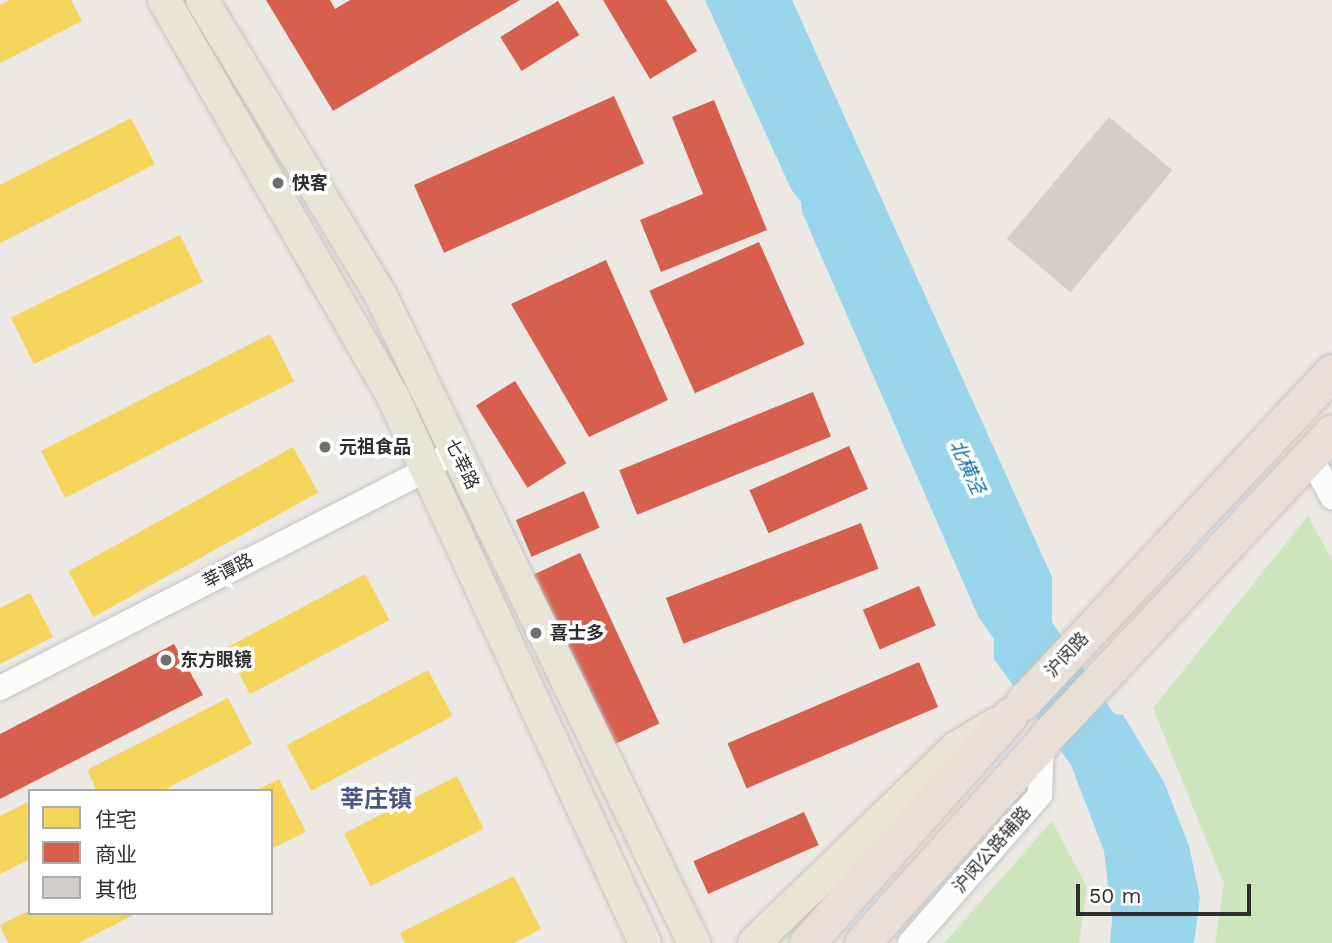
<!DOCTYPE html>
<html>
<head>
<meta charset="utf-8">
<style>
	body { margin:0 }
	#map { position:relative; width:1332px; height:943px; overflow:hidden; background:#ece8e4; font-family:"Work Sans","Noto Sans SC",sans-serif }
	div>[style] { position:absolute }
	.green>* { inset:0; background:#cee6be }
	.water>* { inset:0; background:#99d6ec }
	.homes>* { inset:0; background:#f6d55c; transform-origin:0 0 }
	.shops>* { inset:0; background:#d6604d; transform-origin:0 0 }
	.building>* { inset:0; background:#d1cecb; transform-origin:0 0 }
	.roads { filter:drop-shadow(0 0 2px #c5c4c5) drop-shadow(0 0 2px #c5c4c5) }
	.minor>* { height:24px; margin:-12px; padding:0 12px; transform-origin:12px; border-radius:12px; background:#fcfcfb }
	.major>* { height:32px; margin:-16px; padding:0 16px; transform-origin:16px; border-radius:16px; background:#e8e4d6 }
	.highway>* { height:35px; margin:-17.5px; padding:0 17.5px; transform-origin:17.5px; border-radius:17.5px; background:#eadfd6 }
	.dots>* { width:19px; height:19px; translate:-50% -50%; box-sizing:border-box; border:4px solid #fff; border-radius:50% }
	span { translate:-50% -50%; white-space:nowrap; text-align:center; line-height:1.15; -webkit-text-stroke:7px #fff; paint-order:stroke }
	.poi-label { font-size:18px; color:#2e2e2e; font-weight:700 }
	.left { translate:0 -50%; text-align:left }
	.street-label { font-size:18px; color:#2e2e2e }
	.water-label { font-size:19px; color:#0d6fa3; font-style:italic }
	.district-label { font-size:24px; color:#4d5680; font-weight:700 }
	.legend { position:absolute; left:28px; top:789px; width:245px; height:126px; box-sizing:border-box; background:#fff; border:2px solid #ababab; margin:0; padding:9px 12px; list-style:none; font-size:21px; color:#2e2e2e }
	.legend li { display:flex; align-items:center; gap:14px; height:35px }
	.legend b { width:35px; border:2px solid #ababab }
	.scale { position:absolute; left:1076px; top:884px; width:175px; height:32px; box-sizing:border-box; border:4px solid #2e2e2e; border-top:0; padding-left:9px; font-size:21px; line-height:24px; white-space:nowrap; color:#2e2e2e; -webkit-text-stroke:5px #fff; paint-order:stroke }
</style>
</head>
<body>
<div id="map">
	<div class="green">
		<i style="clip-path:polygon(1308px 516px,1332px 560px,1332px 943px,1215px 943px,1224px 884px,1153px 708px)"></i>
		<i style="clip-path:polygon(1052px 821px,1087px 887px,1079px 943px,944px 943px)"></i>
	</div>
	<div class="water">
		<i style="clip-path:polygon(705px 0,792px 0,1052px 577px,1052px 622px,1114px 714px,1123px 715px,1164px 782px,1189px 846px,1200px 897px,1194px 943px,1110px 943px,1112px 920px,1104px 851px,1071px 765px,994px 659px,994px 639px,978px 616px,802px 212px,801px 202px,791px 189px)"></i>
	</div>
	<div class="homes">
		<i style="clip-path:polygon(10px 0,71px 0,82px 21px,0 63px,0 5px)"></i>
		<i style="clip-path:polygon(131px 118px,155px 164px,0 243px,0 185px)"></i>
		<i style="left:180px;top:235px;width:52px;height:188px;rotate:64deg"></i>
		<i style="left:270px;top:334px;width:53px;height:257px;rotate:63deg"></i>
		<i style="left:293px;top:447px;width:52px;height:257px;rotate:61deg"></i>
		<i style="left:365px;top:574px;width:52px;height:158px;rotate:62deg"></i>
		<i style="clip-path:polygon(30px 593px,53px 637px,0 664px,0 608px)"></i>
		<i style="left:428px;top:670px;width:52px;height:160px;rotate:62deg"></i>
		<i style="clip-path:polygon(228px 698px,252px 744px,162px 791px,97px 791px,87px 770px)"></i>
		<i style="left:457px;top:776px;width:59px;height:127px;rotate:63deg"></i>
		<i style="clip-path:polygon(279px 779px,306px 832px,271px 849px,271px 791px,255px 791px)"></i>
		<i style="clip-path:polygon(30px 801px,30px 859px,0 874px,0 816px)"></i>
		<i style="clip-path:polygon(514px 876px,541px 929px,514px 943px,405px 943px,400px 933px)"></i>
		<i style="clip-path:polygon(30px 910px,30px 913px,137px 913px,79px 943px,8px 943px,0 925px)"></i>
	</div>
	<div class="shops">
		<i style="clip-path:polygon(266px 0,330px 0,335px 9px,350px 0,520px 0,333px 111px)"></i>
		<i style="clip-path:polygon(603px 0,666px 0,697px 51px,650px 79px)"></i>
		<i style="left:558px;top:1px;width:40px;height:68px;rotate:58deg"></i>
		<i style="left:614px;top:96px;width:74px;height:219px;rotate:66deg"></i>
		<i style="clip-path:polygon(714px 100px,767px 230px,661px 272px,640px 220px,703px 194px,672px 117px)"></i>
		<i style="left:759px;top:242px;width:112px;height:120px;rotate:66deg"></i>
		<i style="clip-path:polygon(606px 260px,668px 400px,589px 437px,511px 304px)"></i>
		<i style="left:515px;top:381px;width:97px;height:46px;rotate:58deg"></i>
		<i style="left:813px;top:392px;width:48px;height:209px;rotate:68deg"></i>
		<i style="left:849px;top:446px;width:47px;height:109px;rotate:66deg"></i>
		<i style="left:584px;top:491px;width:40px;height:74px;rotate:67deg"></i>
		<i style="left:861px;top:523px;width:49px;height:209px;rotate:69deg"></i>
		<i style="left:580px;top:553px;width:188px;height:54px;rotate:65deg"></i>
		<i style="left:919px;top:586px;width:43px;height:61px;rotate:67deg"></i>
		<i style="clip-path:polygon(174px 644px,203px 695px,0 799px,0 734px)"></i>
		<i style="left:919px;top:662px;width:49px;height:208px;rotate:67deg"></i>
		<i style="left:804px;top:812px;width:36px;height:121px;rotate:66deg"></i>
	</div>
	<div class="building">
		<i style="left:1109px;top:117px;width:83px;height:159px;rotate:40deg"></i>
	</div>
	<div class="roads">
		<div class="minor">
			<i style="left:1310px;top:456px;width:47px;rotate:61.8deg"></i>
			<i style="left:0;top:688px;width:481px;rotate:-27.1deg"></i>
			<i style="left:428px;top:469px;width:32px;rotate:-36deg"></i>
			<i style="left:910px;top:943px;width:197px;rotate:-48.7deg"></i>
			<i style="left:1040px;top:795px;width:52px;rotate:-87.8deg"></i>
		</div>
		<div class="major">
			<i style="left:164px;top:0;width:461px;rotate:60deg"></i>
			<i style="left:394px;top:399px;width:599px;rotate:65.23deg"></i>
			<i style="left:202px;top:0;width:346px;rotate:58.8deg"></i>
			<i style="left:381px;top:296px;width:719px;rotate:64.18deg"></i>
			<i style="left:754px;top:943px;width:281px;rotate:-44deg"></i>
			<i style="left:956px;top:748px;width:47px;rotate:-31deg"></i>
		</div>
		<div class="highway">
			<i style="left:1023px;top:702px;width:452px;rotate:-46.9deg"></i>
			<i style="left:1046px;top:737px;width:418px;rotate:-46.8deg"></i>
			<i style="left:807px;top:943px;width:305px;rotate:-48.3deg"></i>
			<i style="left:862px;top:943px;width:269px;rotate:-48deg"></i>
		</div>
	</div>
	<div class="dots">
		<i style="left:278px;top:183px;background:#706f6e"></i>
		<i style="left:325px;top:447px;background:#706f6e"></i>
		<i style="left:536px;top:633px;background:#706f6e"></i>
		<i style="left:166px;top:660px;background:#706f6e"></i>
	</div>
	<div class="poi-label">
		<span class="left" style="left:292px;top:183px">快客</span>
		<span class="left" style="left:339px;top:447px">元祖食品</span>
		<span class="left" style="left:550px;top:633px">喜士多</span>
		<span class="left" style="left:180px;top:660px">东方眼镜</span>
	</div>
	<div class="street-label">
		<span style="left:462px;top:464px;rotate:64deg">七莘路</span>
		<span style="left:228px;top:571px;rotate:-27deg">莘谭路</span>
		<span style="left:1067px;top:655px;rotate:-47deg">沪闵路</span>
		<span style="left:992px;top:850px;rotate:-49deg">沪闵公路辅路</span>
	</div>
	<div class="water-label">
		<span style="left:967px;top:467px;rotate:65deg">北横泾</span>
	</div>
	<div class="district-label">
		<span style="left:376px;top:800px">莘庄镇</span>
	</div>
	<ul class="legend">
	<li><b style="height:19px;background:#f6d55c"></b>住宅</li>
	<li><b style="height:19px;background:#d6604d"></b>商业</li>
	<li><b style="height:19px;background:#d1cecb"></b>其他</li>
	</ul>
	<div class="scale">50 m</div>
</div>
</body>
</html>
